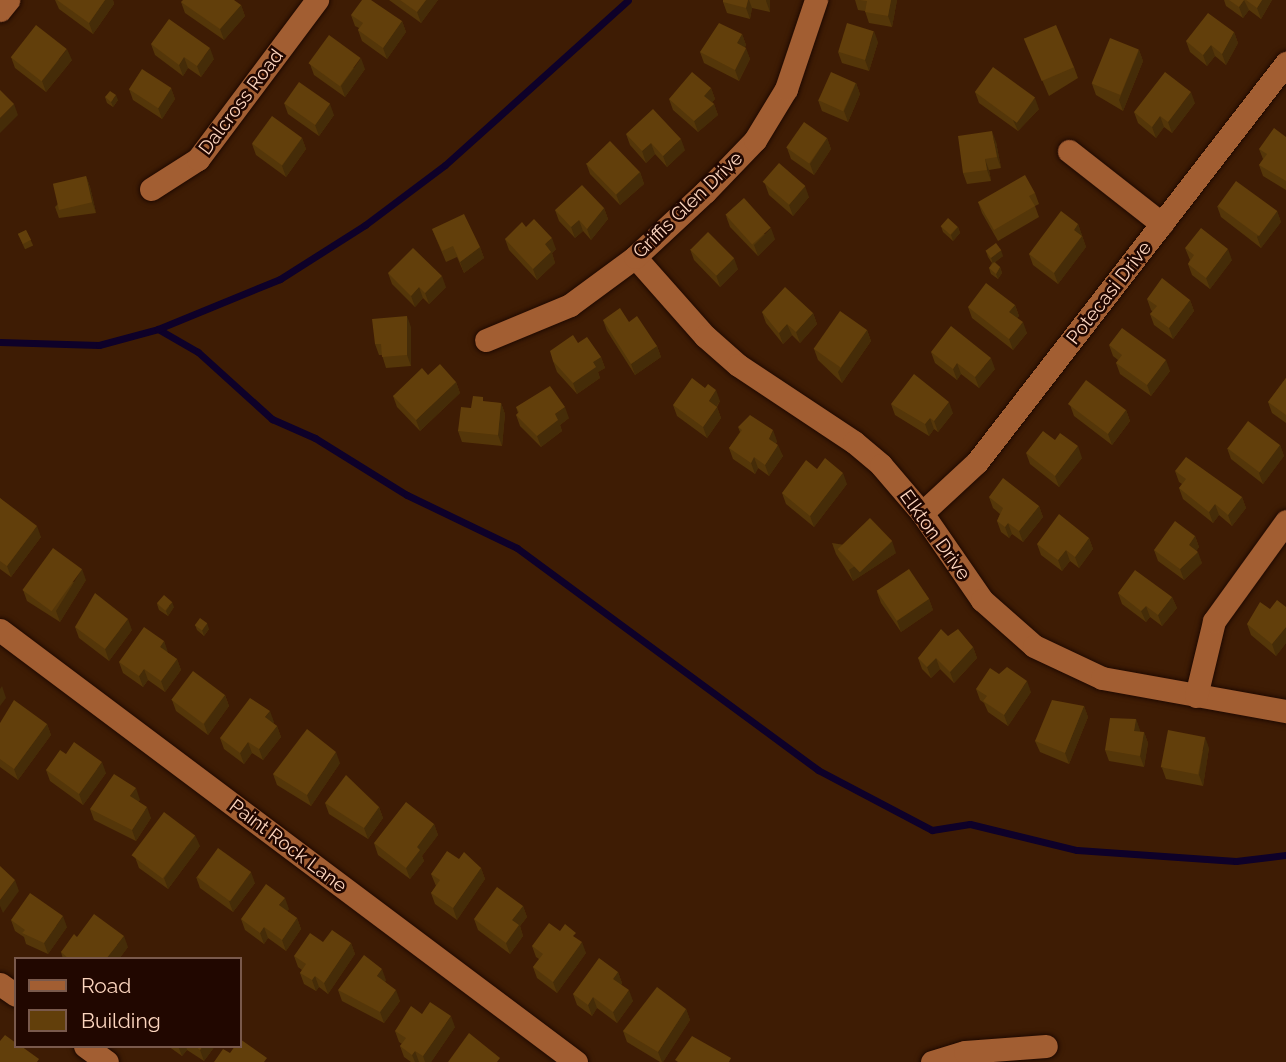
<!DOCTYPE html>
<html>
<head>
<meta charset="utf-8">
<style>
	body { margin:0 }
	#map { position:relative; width:1286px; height:1062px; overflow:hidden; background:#3e1c04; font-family:Raleway,sans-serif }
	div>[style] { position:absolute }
	.stream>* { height:7px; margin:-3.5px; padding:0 3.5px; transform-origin:3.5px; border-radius:3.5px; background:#0e0129 }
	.roads { filter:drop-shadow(0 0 2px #1e0900) drop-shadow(0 0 2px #1e0900) }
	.minor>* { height:23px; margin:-11.5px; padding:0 11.5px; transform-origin:11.5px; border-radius:11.5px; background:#a25e32 }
	.wall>* { inset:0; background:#543609; transform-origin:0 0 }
	.shaded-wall>* { inset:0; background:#452c08 }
	.building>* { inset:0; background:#623f0b; transform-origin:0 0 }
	span { translate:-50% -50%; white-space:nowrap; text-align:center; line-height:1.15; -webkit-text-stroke:5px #210700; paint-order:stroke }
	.street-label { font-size:19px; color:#fcd5be }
	.legend { position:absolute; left:14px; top:957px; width:228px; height:91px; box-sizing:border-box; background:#210700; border:2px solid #79594c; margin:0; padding:9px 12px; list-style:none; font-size:21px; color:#fcd5be }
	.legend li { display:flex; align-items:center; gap:14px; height:35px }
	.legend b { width:35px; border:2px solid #79594c }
</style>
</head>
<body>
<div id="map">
	<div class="stream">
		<i style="left:158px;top:329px;width:46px;rotate:29.9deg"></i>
		<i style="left:198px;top:352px;width:100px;rotate:42.2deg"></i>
		<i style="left:272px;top:419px;width:47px;rotate:23.8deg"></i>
		<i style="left:315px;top:438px;width:108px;rotate:31.8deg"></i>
		<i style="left:407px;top:495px;width:122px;rotate:25.7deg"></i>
		<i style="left:517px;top:548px;width:374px;rotate:36.4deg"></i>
		<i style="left:818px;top:770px;width:129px;rotate:27.8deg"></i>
		<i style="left:932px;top:830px;width:38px;rotate:-9deg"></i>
		<i style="left:970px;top:824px;width:110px;rotate:13.7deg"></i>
		<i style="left:1077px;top:850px;width:159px;rotate:4deg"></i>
		<i style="left:1236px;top:861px;width:50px;rotate:-6.8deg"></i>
		<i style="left:0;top:342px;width:99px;rotate:1.7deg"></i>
		<i style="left:99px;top:345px;width:61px;rotate:-15.2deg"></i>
		<i style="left:158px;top:329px;width:132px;rotate:-22.3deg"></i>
		<i style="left:280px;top:279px;width:101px;rotate:-32.4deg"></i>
		<i style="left:365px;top:225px;width:100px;rotate:-36.9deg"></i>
		<i style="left:445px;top:165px;width:246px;rotate:-42deg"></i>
	</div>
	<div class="roads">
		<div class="minor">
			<i style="left:0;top:10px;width:13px;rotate:-51deg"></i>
			<i style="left:1069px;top:151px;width:118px;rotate:38.1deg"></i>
			<i style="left:151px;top:189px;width:56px;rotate:-32.6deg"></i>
			<i style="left:198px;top:159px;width:199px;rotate:-53.2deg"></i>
			<i style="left:635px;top:257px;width:106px;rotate:48.5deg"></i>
			<i style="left:705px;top:336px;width:44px;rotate:41.3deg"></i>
			<i style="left:738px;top:365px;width:139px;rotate:33.6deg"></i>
			<i style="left:854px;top:442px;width:35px;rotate:40deg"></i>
			<i style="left:881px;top:465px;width:63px;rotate:49.5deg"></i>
			<i style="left:922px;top:513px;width:106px;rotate:55.4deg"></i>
			<i style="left:982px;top:600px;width:69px;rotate:41.5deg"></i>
			<i style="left:1034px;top:646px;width:75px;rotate:25.2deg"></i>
			<i style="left:1102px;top:678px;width:187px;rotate:10.2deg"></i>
			<i style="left:486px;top:340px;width:91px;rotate:-22.6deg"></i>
			<i style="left:570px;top:305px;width:81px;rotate:-36.4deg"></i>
			<i style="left:635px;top:257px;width:96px;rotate:-42.9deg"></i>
			<i style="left:705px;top:192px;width:72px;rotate:-46.1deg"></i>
			<i style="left:755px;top:140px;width:60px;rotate:-58.7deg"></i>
			<i style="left:786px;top:89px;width:94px;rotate:-71.4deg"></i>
			<i style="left:922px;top:513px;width:75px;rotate:-42.8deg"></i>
			<i style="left:977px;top:462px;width:505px;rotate:-52.24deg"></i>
			<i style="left:0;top:630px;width:720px;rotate:36.87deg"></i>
			<i style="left:1196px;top:696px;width:77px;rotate:-76.5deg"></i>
			<i style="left:1214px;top:621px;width:123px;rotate:-54.2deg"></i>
			<i style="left:0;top:984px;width:19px;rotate:35deg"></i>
			<i style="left:85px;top:1046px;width:27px;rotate:36deg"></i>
			<i style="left:932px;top:1062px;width:34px;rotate:-17deg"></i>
			<i style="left:965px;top:1052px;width:81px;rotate:-4.2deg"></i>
		</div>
	</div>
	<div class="wall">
		<i style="clip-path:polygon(55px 0,113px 0,114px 4px,93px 34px,59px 9px)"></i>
		<i style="clip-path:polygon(389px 0,438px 0,421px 23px)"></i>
		<i style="clip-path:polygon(723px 0,770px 0,770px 12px,752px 8px,750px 19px,727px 13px,723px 2px)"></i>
		<i style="clip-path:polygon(855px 0,897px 0,892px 27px,869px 23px,865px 11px,858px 10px)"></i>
		<i style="clip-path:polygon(1224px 0,1272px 0,1261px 19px,1249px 10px,1243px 18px,1226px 6px)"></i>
		<i style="clip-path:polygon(181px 2px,241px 5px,245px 16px,224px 40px,185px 13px)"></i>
		<i style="clip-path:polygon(351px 15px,402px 21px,406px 32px,387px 59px,362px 41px,358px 30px,359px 28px,355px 26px)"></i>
		<i style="clip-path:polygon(1234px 32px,1238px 43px,1226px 65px,1215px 56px,1207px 66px,1190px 52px,1186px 41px)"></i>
		<i style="clip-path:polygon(742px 34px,746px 45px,745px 47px,750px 59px,739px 81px,704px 63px,700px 52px)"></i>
		<i style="clip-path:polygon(1024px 38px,1074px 67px,1078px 78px,1049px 96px)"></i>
		<i style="clip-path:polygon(878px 42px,869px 71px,842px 63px,838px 52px)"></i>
		<i style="clip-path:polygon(151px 44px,214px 59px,201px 77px,188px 68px,183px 76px,155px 55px)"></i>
		<i style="clip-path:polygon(1139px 50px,1143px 61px,1123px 111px,1096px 95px,1092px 84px)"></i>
		<i style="clip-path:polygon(11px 57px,72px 60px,46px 92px,15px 68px)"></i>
		<i style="clip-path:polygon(310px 64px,365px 69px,345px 97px,314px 75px)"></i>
		<i style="clip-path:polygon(856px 83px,860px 94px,848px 122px,822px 111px,818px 100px)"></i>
		<i style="clip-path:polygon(171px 88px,175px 99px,162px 119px,133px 100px,129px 89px)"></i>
		<i style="clip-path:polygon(711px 88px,715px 99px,712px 102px,714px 104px,718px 115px,698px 132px,673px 110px,669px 99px)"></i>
		<i style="clip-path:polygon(975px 92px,1039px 109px,1018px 131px,979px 103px)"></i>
		<i style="clip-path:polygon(105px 97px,118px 100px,113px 107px,107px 103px)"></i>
		<i style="clip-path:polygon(284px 103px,334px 115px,319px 136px,288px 114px)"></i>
		<i style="clip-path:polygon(1195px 103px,1172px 133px,1164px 127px,1156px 138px,1138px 123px,1134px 112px)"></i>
		<i style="clip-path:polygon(626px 134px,685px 150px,667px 167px,655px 154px,646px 163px,630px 145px)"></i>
		<i style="clip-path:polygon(1286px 137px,1286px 190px,1263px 176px,1259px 165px,1263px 159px,1259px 149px)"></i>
		<i style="clip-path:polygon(302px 138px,306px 149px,286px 177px,256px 155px,252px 144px)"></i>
		<i style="clip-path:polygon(827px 138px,831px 149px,814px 175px,791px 159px,787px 148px)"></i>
		<i style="clip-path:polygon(996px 142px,1001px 168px,989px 170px,991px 181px,967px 184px,963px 173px)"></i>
		<i style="clip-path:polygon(586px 163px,640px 172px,644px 184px,620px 205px,590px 174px)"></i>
		<i style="clip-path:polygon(86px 176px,90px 187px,96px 213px,59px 218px,55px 207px)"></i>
		<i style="clip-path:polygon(765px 184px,809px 197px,793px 216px,769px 195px)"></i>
		<i style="clip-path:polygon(1035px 193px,1039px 204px,1035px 206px,1039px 217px,998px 241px,982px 213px,978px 202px)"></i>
		<i style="clip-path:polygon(1217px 206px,1277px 211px,1281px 222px,1261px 248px,1221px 217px)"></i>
		<i style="clip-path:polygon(604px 208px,608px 219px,591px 240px,583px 231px,575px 238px,559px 221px,555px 210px)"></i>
		<i style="clip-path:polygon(726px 216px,775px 239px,758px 256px,730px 227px)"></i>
		<i style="clip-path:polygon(1078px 224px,1086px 247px,1058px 284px,1033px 265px,1029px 254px)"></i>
		<i style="clip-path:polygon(941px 226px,958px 227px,960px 233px,953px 241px,943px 232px)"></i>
		<i style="clip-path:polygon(526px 227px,556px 249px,552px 253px,555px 263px,537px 280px,509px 250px,505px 239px)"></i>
		<i style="clip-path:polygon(432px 229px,480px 247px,484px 258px,464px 273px,457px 257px,446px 262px)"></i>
		<i style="left:26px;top:230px;width:17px;height:9px;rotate:65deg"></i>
		<i style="clip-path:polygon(1185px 248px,1232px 260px,1210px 289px,1192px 275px,1188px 264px,1190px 260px)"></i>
		<i style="clip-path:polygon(690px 249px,738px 269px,720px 287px,694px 260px)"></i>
		<i style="clip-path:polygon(986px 251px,1003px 256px,995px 262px,1000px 267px,1002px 273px,998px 279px,991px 274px,989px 268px,992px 263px,988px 257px)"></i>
		<i style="clip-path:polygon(388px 273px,446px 287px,429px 304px,423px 298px,415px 307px,392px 284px)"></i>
		<i style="clip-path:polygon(1147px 299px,1190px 300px,1194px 311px,1173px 339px,1154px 325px,1150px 314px,1153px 312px,1151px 310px)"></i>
		<i style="clip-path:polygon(1015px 305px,1019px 316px,1017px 318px,1027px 333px,1013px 350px,972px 318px,968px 307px)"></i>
		<i style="clip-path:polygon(762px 312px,813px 313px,817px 324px,800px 343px,792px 335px,783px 344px,766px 323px)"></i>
		<i style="clip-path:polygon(603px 320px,629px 322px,657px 346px,661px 357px,635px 375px,607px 331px)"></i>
		<i style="clip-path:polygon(411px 327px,411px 366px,386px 368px,382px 355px,379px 355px,375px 344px)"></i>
		<i style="clip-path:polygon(867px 330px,871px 341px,842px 383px,818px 360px,814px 349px)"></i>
		<i style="clip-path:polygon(578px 343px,601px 357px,605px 368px,598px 372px,600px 378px,577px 394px,557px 372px,553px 361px)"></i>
		<i style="clip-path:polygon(1109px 345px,1170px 371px,1151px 396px,1120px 374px,1116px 363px,1118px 360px,1113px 356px)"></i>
		<i style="clip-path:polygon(931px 352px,995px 369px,979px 388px,961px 374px,957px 380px,935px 363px)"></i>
		<i style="clip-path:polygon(428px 375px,456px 382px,460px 393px,420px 431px,397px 407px,393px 396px)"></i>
		<i style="clip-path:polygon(1286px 378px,1286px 423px,1272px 413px,1268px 402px)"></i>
		<i style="clip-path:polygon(720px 401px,717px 407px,721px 418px,707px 438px,677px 416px,673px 405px)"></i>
		<i style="clip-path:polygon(485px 402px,501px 403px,505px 414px,502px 446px,462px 442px,458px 431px,471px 408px)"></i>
		<i style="clip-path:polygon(891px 404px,953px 413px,938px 432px,934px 429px,929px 436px,895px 415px)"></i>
		<i style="clip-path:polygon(1070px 405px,1126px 410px,1130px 421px,1112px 445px,1074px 416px)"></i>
		<i style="clip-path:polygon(516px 407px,569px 418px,560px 425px,562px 431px,541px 447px,520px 426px,516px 415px,518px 413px)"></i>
		<i style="clip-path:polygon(738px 427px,777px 441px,776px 444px,783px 456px,769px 476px,758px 468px,755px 474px,733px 459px,729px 448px,740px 432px)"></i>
		<i style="clip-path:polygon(1280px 445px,1284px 456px,1263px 484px,1231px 459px,1227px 448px)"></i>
		<i style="clip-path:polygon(1026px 453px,1082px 458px,1059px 487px,1030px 464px)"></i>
		<i style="clip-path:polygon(817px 469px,847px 484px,814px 527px,786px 504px,782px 493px)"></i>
		<i style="clip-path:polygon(1175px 471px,1242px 497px,1246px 508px,1232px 526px,1219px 515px,1213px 523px,1183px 499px,1179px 488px,1182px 484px,1179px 482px)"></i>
		<i style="clip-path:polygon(989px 497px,1039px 506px,1043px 517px,1023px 542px,1012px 534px,1009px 538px,1001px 532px,997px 521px,1000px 514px,993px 508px)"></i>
		<i style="clip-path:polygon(0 498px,41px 537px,11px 577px,0 569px)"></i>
		<i style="clip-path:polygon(1195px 536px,1199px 547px,1196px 551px,1202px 563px,1184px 580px,1158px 561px,1154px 550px)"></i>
		<i style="clip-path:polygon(1089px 538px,1093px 549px,1079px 568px,1070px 561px,1062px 571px,1041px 555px,1037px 544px)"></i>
		<i style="clip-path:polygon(832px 543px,896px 553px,853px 581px,836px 554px)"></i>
		<i style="clip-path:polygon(86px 580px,60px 622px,27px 601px,23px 590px)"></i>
		<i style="clip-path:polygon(877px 592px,929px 599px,933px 610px,901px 632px,881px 603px)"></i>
		<i style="clip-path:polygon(1118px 593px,1172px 597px,1177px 608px,1162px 626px,1150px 617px,1146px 622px,1122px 604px)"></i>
		<i style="clip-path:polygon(157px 604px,174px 607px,168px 616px,159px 610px)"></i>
		<i style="clip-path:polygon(1286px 607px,1286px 643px,1276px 656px,1251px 635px,1247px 624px,1270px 609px)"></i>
		<i style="clip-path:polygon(195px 625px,209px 629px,204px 636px,197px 630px)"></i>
		<i style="clip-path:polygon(75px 627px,132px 630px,109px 661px,79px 638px)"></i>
		<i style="clip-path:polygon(948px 636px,973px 647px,977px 658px,954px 683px,940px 669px,931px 678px,922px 669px,918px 658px)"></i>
		<i style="clip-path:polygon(164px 641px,167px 652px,177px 659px,181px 670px,165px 692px,148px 680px,143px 687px,123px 673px,119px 662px)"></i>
		<i style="clip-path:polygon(999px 674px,1031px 692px,1008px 726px,988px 712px,984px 703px,980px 700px,976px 689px)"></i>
		<i style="clip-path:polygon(225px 695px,229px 706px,208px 735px,176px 711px,172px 700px)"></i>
		<i style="clip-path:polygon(1084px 706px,1088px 717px,1069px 764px,1040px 752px,1035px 741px)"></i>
		<i style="clip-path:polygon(1136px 719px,1140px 732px,1144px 732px,1148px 743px,1144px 767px,1109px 761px,1105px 750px)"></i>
		<i style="clip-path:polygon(274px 722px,273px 723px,277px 726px,281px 737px,263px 760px,252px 753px,244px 764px,224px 749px,220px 738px)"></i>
		<i style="clip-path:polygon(0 723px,47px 724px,51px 735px,18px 780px,0 767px)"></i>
		<i style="clip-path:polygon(1209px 748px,1203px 786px,1166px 779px,1162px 768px)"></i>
		<i style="clip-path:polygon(66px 754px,106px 773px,83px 805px,50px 781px,46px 770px)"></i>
		<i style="clip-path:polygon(340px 763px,311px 806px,277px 785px,273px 774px)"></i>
		<i style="clip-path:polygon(140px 800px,138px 801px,151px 818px,136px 841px,94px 820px,90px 809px)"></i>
		<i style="clip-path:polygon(325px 803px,379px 807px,383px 818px,368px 839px,329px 814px)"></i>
		<i style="clip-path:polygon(434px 824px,438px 835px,422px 856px,424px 861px,410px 879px,378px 855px,374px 843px)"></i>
		<i style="clip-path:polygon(200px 846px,168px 889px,139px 868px,135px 857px)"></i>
		<i style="clip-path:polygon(459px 859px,481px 868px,485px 879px,457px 920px,435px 904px,431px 893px,436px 886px,431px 874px)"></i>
		<i style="clip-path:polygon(196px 877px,255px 883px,233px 912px,200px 888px)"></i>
		<i style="clip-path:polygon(523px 906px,527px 917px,520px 926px,523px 936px,510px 954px,478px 930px,474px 919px)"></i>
		<i style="clip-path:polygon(289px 909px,287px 911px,297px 918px,301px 929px,286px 951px,268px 938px,264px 944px,245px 930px,241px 919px)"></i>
		<i style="clip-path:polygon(11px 920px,67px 927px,48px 954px,26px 944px,24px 937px,15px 931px)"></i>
		<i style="clip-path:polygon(560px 931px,578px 940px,586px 953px,557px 993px,537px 978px,533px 967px,539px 959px,536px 957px,532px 946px)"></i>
		<i style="clip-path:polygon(77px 937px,128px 947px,119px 959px,63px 959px,61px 952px)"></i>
		<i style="clip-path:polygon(323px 942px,351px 943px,355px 954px,328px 994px,319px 987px,316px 991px,304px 984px,300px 973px,302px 970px,298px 967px,294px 956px)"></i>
		<i style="clip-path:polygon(618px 972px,622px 983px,621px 985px,633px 1001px,617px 1023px,597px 1008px,592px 1016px,577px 1005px,573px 994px)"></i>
		<i style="clip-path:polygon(386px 980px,385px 982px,400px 1001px,384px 1023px,342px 1001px,338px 990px)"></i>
		<i style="clip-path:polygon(686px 1009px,690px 1020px,663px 1062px,660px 1062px,627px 1042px,623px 1031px)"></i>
		<i style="clip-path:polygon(422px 1014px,455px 1027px,431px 1062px,411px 1062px,404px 1057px,400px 1046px,402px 1044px,399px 1042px,395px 1031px)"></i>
		<i style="clip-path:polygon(168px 1046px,215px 1046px,204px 1061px,187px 1050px,182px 1056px)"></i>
	</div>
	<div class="shaded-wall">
		<i style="clip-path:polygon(105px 0,113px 0,114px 4px,93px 34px,89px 23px)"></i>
		<i style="clip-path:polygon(426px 0,438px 0,421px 23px,417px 12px)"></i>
		<i style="clip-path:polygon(748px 0,749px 0,752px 8px,750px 19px,746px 8px)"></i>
		<i style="clip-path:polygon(766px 0,770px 0,770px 12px,766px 1px)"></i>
		<i style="clip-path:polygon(891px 0,897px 0,892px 27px,888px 16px)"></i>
		<i style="clip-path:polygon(1244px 0,1249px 10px,1243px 18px,1239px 7px)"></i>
		<i style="clip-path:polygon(1262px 0,1272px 0,1261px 19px,1257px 8px)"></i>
		<i style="clip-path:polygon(241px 5px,245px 16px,224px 40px,220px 29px)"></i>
		<i style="clip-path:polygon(402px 21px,406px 32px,387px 59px,383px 48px)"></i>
		<i style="clip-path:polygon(874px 31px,878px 42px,869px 71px,865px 60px)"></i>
		<i style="clip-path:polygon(1234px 32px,1238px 43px,1226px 65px,1222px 54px)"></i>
		<i style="clip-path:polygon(742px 34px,746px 45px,741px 54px,737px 43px)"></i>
		<i style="clip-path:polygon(1211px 45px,1215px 56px,1207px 66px,1203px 55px)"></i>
		<i style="clip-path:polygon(210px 48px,214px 59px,201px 77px,197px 66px)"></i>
		<i style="clip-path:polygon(746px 48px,750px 59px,739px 81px,735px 70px)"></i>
		<i style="clip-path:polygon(67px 49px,72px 60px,46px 92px,42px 81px)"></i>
		<i style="clip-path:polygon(1139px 50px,1143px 61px,1123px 111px,1119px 100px)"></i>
		<i style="clip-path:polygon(184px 57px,188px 68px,183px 76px,179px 65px)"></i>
		<i style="clip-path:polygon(361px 58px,365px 69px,345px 97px,341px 86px)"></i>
		<i style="clip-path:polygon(856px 83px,860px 94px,848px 122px,844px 111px)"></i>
		<i style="clip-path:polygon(171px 88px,175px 99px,162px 119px,158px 108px)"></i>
		<i style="clip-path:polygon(711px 88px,715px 99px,708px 107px,704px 96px)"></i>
		<i style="clip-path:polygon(1191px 92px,1195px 103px,1172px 133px,1168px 122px)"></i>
		<i style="clip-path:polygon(116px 95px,118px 100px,113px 107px,111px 102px)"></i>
		<i style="clip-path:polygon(1035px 98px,1039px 109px,1018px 131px,1013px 120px)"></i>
		<i style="clip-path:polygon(14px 104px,18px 115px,0 133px,0 118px)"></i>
		<i style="clip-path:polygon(330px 104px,334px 115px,319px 136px,315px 125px)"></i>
		<i style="clip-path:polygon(714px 104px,718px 115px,698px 132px,694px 121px)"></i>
		<i style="clip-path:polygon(1160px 116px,1164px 127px,1156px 138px,1152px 127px)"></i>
		<i style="clip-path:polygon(992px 131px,996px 142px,1001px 168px,997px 157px)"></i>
		<i style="clip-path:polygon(302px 138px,306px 149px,286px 177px,282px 166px)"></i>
		<i style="clip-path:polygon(827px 138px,831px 149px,814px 175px,810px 164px)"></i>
		<i style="clip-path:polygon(681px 139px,685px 150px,667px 167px,663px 156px)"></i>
		<i style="clip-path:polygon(651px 143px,655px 154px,646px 163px,642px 151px)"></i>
		<i style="clip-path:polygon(985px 159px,989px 170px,991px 181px,987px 170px)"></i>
		<i style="clip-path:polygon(640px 172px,644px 184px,620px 205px,616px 194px)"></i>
		<i style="clip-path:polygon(86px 176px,90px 187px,96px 213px,92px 202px)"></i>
		<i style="clip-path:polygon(805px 186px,809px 197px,793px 216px,789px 205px)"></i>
		<i style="clip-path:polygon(604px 208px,608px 219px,591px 240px,587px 229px)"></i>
		<i style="clip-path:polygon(1277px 211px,1281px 222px,1261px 248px,1257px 237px)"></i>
		<i style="clip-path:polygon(579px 220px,583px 231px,575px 238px,571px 227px)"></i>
		<i style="clip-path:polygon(1078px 224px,1086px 247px,1058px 284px,1054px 273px,1074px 230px)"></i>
		<i style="clip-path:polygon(958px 227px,960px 233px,953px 241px,951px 235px)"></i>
		<i style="clip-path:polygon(771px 228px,775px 239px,758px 256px,754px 245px)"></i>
		<i style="clip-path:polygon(552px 238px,556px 249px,552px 253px,555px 263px,537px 280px,533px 269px,545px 244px)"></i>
		<i style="clip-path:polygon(480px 247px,484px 258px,464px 273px,460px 262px)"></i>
		<i style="clip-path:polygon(1228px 249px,1232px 260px,1210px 289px,1206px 278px)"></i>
		<i style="clip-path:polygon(1001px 250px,1003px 256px,993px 264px,991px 258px)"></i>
		<i style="clip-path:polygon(734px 258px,738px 269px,720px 287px,716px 275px)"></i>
		<i style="clip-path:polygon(1000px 267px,1002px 273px,998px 279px,996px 274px)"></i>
		<i style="clip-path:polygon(442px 276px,446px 287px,429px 304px,425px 293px)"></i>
		<i style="clip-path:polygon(419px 287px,423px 298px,415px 307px,411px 296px)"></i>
		<i style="clip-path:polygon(1190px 300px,1194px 311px,1173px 339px,1169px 328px)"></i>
		<i style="clip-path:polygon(1015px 305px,1019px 316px,1013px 323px,1009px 312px)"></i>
		<i style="clip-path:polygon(813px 313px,817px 324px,800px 343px,796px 332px)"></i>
		<i style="clip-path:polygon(407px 316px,411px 327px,411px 366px,407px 355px)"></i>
		<i style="clip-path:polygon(1023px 322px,1027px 333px,1013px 350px,1009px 339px)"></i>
		<i style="clip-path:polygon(787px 324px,792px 335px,783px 344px,779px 333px)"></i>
		<i style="clip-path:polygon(867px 330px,871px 341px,842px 383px,838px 372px)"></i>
		<i style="clip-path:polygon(657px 346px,661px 357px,635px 375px,631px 364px)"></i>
		<i style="clip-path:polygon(601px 357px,605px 368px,598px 372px,600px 378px,577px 394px,573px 383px,593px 362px)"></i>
		<i style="clip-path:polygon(991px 358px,995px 369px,979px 388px,975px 377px)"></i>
		<i style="clip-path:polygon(1166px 360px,1170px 371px,1151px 396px,1147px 385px)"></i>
		<i style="clip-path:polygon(957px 363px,961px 374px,957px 380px,953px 369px)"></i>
		<i style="clip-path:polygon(456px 382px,460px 393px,420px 431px,416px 420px)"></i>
		<i style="clip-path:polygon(716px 390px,720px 401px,713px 412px,709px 401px)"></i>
		<i style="clip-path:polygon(949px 402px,953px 413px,938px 432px,934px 421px)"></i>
		<i style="clip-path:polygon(501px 403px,505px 414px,502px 446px,498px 435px)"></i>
		<i style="clip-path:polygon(565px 407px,569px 418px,560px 425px,562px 431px,541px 447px,537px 436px,555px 414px)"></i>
		<i style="clip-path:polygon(717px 407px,721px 418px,707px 438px,703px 427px)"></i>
		<i style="clip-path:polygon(1126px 410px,1130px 421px,1112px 445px,1108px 434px)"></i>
		<i style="clip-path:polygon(930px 418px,934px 429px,929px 436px,925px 424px)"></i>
		<i style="clip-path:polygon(773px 430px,777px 441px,773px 450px,769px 439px)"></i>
		<i style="clip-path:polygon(778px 445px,783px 456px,769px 476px,765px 465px)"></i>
		<i style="clip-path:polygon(1280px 445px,1284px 456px,1263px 484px,1259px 473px)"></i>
		<i style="clip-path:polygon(1078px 446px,1082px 458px,1059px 487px,1055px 476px)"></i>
		<i style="clip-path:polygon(754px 457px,758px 468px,755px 474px,751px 463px)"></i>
		<i style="clip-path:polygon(843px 473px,847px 484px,814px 527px,810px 516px)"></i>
		<i style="clip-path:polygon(1242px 497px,1246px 508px,1232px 526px,1228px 515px)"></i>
		<i style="clip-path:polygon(1215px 504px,1219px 515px,1213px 523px,1209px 512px)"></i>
		<i style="clip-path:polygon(1039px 506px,1043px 517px,1023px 542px,1019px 531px)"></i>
		<i style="clip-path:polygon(1008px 523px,1012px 534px,1009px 538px,1005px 527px)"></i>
		<i style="clip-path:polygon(37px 526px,41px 537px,11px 577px,7px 566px)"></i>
		<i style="clip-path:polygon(1195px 536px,1199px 547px,1193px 556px,1189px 545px)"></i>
		<i style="clip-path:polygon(1089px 538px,1093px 549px,1079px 568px,1075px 557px)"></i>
		<i style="clip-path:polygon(892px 541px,896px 553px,853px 581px,849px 570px)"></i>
		<i style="clip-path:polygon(1066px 550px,1070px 561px,1062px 571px,1058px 560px)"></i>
		<i style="clip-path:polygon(1198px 552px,1202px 563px,1184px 580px,1180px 569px)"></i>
		<i style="clip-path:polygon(82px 569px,86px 580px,60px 622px,56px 611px)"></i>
		<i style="clip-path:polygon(1172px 597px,1177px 608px,1162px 626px,1158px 615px)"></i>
		<i style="clip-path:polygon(929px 599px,933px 610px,901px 632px,897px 621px)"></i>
		<i style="clip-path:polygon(172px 602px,174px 607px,168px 616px,166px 611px)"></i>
		<i style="clip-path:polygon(1146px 606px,1150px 617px,1146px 622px,1141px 611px)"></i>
		<i style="clip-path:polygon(128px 619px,132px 630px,109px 661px,105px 649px)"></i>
		<i style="clip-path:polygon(207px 623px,209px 629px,204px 636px,202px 630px)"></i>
		<i style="clip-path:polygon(1286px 627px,1286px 643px,1276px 656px,1272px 644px)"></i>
		<i style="clip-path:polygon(164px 641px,168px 652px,160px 647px)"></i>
		<i style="clip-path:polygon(973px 647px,977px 658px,954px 683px,950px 672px)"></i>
		<i style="clip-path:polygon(936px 658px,940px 669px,931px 678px,927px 667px)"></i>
		<i style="clip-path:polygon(177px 659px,181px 670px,165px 692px,161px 681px)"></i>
		<i style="clip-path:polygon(144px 669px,148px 680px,143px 687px,139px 676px)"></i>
		<i style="clip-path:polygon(1027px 681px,1031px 692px,1008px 726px,1004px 715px)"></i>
		<i style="clip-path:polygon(2px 686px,6px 698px,0 706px,0 689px)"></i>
		<i style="clip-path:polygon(225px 695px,229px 706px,208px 735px,204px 724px)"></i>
		<i style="clip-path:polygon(1084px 706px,1088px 717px,1069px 764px,1065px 753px)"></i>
		<i style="clip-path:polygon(270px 711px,274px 722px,269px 728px,265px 717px)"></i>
		<i style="clip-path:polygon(1136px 719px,1140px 730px,1138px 742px,1134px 731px)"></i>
		<i style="clip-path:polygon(47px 724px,51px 735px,18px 780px,14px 769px)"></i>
		<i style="clip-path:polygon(277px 726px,281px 737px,263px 760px,259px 749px)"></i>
		<i style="clip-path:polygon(1144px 732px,1148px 743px,1144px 767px,1140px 756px)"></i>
		<i style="clip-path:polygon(1205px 737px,1209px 748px,1203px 786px,1199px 775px)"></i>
		<i style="clip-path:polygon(248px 742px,252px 753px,244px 764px,240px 753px)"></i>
		<i style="clip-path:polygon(336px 752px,340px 763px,311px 806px,307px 795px)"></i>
		<i style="clip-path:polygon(102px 762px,106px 773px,83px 805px,79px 794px)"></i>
		<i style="clip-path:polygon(136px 788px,140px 800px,134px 807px,130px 796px)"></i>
		<i style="clip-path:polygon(147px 807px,151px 818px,136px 841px,132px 830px)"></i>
		<i style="clip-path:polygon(379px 807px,383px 818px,368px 839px,364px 828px)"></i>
		<i style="clip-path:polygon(434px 824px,438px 835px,422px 856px,424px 861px,410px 879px,406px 868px,417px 847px)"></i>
		<i style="clip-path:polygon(195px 835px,200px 846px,168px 889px,164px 878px)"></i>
		<i style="clip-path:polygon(481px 868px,485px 879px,457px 920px,453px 908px)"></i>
		<i style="clip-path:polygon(251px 872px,255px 883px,233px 912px,229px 901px)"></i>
		<i style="clip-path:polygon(15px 880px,19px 891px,3px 913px,0 906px,0 900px)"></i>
		<i style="clip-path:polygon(285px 898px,289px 909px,284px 916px,279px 905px)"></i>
		<i style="clip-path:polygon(523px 906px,527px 917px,520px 926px,523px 936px,510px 954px,506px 943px,512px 920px)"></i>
		<i style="clip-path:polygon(63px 916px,67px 927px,48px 954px,44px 943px)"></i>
		<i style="clip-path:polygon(297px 918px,301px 929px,286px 951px,282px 940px)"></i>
		<i style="clip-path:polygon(264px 927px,268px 938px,264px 944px,260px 933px)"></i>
		<i style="clip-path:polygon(124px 936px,128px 947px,119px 959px,106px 959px)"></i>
		<i style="clip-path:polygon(582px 942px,586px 953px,557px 993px,553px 982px)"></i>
		<i style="clip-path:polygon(351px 943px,355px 954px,328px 994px,324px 983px)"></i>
		<i style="clip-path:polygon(382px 969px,386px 980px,381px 988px,377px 976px)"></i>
		<i style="clip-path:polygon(618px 972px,622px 983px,617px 990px,613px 979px)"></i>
		<i style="clip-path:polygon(315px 976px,319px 987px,316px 991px,312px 980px)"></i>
		<i style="clip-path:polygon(396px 990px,400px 1001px,384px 1023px,380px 1012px)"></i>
		<i style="clip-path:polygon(629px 990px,633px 1001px,617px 1023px,613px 1012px)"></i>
		<i style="clip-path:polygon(593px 997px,597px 1008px,592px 1016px,588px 1005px)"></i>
		<i style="clip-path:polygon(686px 1009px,690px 1020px,663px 1062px,662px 1062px,658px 1052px)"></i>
		<i style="clip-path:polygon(451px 1016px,455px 1027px,431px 1062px,425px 1062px,423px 1056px)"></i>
		<i style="clip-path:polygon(178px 1046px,186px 1046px,187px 1050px,182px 1056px)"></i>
		<i style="clip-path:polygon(203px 1046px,215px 1046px,204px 1061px,200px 1050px)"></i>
		<i style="clip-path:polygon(415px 1051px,419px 1062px,415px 1062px,412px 1055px)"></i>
	</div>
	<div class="building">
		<i style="clip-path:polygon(57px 0,105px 0,89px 23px)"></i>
		<i style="clip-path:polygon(183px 0,234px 0,241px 5px,220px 29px,181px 2px)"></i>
		<i style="clip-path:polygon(362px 0,371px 0,402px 21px,383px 48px,358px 30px,363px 23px,351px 15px)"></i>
		<i style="clip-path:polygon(400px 0,426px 0,417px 12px)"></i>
		<i style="clip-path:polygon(723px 0,748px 0,746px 8px,723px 2px)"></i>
		<i style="clip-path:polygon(860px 0,891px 0,888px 16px,865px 12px,867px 1px)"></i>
		<i style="clip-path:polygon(1229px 0,1244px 0,1239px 7px)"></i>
		<i style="clip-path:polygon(1246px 0,1262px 0,1257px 8px)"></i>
		<i style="clip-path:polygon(1208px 13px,1234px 32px,1222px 54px,1211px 45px,1203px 55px,1186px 41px)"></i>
		<i style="clip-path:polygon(169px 19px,210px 48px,197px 66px,184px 57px,179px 65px,151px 44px)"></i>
		<i style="clip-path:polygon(719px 23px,742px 34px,737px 43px,746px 48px,735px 70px,700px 52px)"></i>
		<i style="left:847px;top:23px;width:28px;height:30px;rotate:17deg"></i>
		<i style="left:36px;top:25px;width:39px;height:41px;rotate:38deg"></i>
		<i style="left:1056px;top:25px;width:46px;height:35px;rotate:67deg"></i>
		<i style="left:329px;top:35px;width:39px;height:35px;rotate:36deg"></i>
		<i style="left:1110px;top:38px;width:31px;height:49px;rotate:22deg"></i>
		<i style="left:993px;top:67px;width:52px;height:31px;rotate:36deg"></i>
		<i style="left:142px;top:69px;width:35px;height:24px;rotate:33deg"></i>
		<i style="clip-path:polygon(692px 72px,711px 88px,704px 96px,714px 104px,694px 121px,669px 99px)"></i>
		<i style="left:831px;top:72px;width:27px;height:31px;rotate:24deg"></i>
		<i style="clip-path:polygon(1165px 72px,1191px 92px,1168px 122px,1160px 116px,1152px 127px,1134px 112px)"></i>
		<i style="left:299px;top:82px;width:38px;height:26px;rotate:35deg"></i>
		<i style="clip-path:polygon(0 90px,14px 104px,0 118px)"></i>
		<i style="clip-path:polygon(110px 91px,116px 95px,111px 102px,105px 97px)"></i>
		<i style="clip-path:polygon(653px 109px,681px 139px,663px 156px,651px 143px,642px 151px,626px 134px)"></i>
		<i style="left:272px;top:116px;width:37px;height:34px;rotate:36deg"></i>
		<i style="left:804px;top:122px;width:28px;height:31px;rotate:35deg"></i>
		<i style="clip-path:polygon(1274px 128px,1286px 137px,1286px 181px,1259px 165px,1267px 154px,1259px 149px)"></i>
		<i style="clip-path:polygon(992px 131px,997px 157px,985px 159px,987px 170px,963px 173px,958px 136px)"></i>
		<i style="left:610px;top:141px;width:43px;height:33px;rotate:46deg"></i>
		<i style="left:779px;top:163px;width:35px;height:25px;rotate:41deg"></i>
		<i style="clip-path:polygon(1025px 175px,1035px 193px,1029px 196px,1035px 206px,994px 230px,978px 202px)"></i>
		<i style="left:86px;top:176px;width:27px;height:34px;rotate:77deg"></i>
		<i style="left:1236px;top:181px;width:51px;height:31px;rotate:36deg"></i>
		<i style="clip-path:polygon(582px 185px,604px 208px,587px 229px,579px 220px,571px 227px,555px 210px)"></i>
		<i style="left:744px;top:198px;width:40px;height:25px;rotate:48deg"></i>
		<i style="clip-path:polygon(1061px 211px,1078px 224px,1074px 230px,1082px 236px,1054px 273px,1029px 254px)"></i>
		<i style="clip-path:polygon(464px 214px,480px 247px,460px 262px,453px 246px,442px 251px,432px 229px)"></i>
		<i style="left:948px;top:218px;width:13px;height:11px;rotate:42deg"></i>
		<i style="clip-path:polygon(534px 219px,552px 238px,545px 244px,551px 252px,533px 269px,505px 239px,522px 222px,526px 227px)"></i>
		<i style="clip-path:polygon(1201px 228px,1228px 249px,1206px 278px,1188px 264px,1194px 255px,1185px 248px)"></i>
		<i style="left:26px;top:230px;width:11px;height:9px;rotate:63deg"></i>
		<i style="left:708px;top:232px;width:37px;height:25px;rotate:45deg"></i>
		<i style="left:996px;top:243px;width:9px;height:13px;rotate:54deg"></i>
		<i style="clip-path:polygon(413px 248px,442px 276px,425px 293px,419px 287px,411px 296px,388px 273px)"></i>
		<i style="clip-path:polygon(994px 262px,1000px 267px,996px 274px,989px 268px)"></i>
		<i style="clip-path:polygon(1162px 278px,1190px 300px,1169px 328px,1150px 314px,1157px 306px,1147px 299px)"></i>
		<i style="clip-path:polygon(986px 283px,1015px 305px,1009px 312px,1023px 322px,1009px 339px,968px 307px)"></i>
		<i style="clip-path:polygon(785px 287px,813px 313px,796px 332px,787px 324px,779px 333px,762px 312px)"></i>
		<i style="clip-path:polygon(620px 308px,629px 322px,637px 316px,657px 346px,631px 364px,603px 320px)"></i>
		<i style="left:840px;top:311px;width:33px;height:46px;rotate:35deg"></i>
		<i style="clip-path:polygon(407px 316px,407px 355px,382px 357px,381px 344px,375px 344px,372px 319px)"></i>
		<i style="clip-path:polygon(951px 326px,991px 358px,975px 377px,957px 363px,953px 369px,931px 352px)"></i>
		<i style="clip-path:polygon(1122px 328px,1166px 360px,1147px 385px,1116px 363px,1122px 355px,1109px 345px)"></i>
		<i style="clip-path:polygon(573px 335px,578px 343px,587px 337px,601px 357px,593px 362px,596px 367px,573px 383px,553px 361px,550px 351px)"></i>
		<i style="clip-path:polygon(440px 364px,456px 382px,416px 420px,393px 396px,422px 368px,428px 375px)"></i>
		<i style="clip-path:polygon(914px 374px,949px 402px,934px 421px,930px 418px,925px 424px,891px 404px)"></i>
		<i style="clip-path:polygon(692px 378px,705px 388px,708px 384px,716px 390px,709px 401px,717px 407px,703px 427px,673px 405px)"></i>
		<i style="clip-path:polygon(1286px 378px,1286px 415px,1268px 402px)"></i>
		<i style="left:1086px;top:380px;width:50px;height:30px;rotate:37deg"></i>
		<i style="clip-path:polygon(550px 386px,565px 407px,555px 414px,558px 420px,537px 436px,516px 415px,519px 412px,516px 407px)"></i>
		<i style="clip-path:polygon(473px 396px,483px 397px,483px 401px,501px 403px,498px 435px,458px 431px,461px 407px,471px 408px)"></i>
		<i style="clip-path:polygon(750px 415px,773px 430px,769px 439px,778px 445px,765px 465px,754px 457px,751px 463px,729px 448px,742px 430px,738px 427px)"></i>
		<i style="left:1248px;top:421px;width:40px;height:34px;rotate:37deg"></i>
		<i style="clip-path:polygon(1043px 431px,1055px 440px,1060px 433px,1078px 446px,1055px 476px,1026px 453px)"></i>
		<i style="clip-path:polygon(1186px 457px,1242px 497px,1228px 515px,1215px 504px,1209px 512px,1179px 488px,1186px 479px,1175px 471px)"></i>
		<i style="clip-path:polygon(825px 458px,843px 473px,810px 516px,782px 493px,806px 460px,817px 469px)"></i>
		<i style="clip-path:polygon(1003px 478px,1039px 506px,1019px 531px,1008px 523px,1005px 527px,997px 521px,1003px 508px,989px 497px)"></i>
		<i style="clip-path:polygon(0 498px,37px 526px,7px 566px,0 561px)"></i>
		<i style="clip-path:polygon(1059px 514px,1089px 538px,1075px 557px,1066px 550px,1058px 560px,1037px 544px)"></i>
		<i style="left:870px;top:518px;width:32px;height:45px;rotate:46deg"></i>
		<i style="clip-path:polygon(1175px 521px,1195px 536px,1189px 545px,1198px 552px,1180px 569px,1154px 550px)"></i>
		<i style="left:53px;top:548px;width:36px;height:52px;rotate:36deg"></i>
		<i style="left:909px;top:569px;width:36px;height:39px;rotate:56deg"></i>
		<i style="clip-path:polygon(1135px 570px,1172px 597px,1158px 615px,1146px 606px,1141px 611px,1118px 593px)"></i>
		<i style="clip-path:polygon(95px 593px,128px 619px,105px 649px,75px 627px)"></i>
		<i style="left:164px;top:595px;width:11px;height:11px;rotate:41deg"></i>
		<i style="clip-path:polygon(1277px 600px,1286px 607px,1286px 627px,1272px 644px,1247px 624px,1260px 602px,1270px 609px)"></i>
		<i style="left:200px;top:618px;width:9px;height:9px;rotate:36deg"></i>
		<i style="clip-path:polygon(144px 627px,164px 641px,160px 647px,177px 659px,161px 681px,144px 669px,139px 676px,119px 662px)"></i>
		<i style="clip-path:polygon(941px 629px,948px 636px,958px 629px,973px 647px,950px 672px,936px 658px,927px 667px,918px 658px)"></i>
		<i style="clip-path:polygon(1007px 667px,1027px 681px,1004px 715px,983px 701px,987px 696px,976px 689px,990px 668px,999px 674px)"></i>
		<i style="left:193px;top:671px;width:40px;height:36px;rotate:37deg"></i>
		<i style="clip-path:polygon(250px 698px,270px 711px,265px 717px,277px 726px,259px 749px,248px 742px,240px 753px,220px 738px)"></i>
		<i style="clip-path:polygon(14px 700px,47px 724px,14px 769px,0 759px,0 723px)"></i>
		<i style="clip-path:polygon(1052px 700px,1084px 706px,1065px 753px,1035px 741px)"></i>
		<i style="clip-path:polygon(1110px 718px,1136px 719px,1134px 731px,1144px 732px,1140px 756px,1105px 750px)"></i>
		<i style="clip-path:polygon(307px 729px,336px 752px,307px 795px,273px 774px)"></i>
		<i style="left:1168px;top:730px;width:38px;height:38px;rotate:11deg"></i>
		<i style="clip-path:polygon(74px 742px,102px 762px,79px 794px,46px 770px,60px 750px,66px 754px)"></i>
		<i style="clip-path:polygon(114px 774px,136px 788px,130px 796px,147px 807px,132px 830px,90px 809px)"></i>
		<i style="clip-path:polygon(346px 775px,379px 807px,364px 828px,325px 803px)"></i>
		<i style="clip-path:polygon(406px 802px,434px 824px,417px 847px,420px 850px,406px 868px,374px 843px)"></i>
		<i style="left:164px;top:812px;width:39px;height:54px;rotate:37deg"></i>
		<i style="left:218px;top:848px;width:41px;height:36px;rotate:36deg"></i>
		<i style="clip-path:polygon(447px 851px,459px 859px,464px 852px,481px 868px,453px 908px,431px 893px,440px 880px,431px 874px)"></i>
		<i style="clip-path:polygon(0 866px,15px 880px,0 900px)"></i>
		<i style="clip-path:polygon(266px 884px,285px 898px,279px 905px,297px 918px,282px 940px,264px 927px,260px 933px,241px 919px)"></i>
		<i style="clip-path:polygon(497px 887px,523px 906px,512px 920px,519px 925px,506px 943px,474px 919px)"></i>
		<i style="clip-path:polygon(30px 893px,63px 916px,44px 943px,22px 933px,25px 930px,11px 920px)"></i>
		<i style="clip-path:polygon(94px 914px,124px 936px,106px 959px,69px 959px,61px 952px,74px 934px,77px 937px)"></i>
		<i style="clip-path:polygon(549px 923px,560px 931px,565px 924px,576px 933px,573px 936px,582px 942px,553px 982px,533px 967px,543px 954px,532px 946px)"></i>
		<i style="clip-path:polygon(332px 930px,351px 943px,324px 983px,315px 976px,312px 980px,300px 973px,306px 964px,294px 956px,310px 933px,323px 942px)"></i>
		<i style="clip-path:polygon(364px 955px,382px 969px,377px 976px,396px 990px,380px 1012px,338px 990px)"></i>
		<i style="clip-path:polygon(599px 958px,618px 972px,613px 979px,629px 990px,613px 1012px,593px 997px,588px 1005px,573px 994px)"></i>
		<i style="clip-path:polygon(657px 987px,686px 1009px,658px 1052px,623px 1031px)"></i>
		<i style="clip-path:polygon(430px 1002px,451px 1016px,423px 1056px,415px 1051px,412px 1055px,400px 1046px,406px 1038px,395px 1031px,411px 1006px,422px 1014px)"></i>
		<i style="clip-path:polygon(469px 1033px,500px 1058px,497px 1062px,448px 1062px)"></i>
		<i style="clip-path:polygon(5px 1035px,16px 1043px,16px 1046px,21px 1046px,39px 1059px,37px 1062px,0 1062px,0 1041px)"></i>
		<i style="clip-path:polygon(692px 1036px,731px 1058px,729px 1062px,678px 1062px,675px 1060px)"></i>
		<i style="clip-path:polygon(240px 1039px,267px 1058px,264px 1062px,214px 1062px,223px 1049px,230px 1053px,235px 1046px,240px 1046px)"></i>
		<i style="clip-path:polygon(195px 1046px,203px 1046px,200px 1050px)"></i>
	</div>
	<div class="street-label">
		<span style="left:241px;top:102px;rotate:-53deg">Dalcross Road</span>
		<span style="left:688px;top:205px;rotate:-44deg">Griffis Glen Drive</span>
		<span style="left:1109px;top:293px;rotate:-52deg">Potecasi Drive</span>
		<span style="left:935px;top:535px;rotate:54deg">Elkton Drive</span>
		<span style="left:288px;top:846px;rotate:37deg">Paint Rock Lane</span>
	</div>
	<ul class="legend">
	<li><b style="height:9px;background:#a25e32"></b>Road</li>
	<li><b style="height:19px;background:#623f0b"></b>Building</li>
	</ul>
</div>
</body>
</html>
